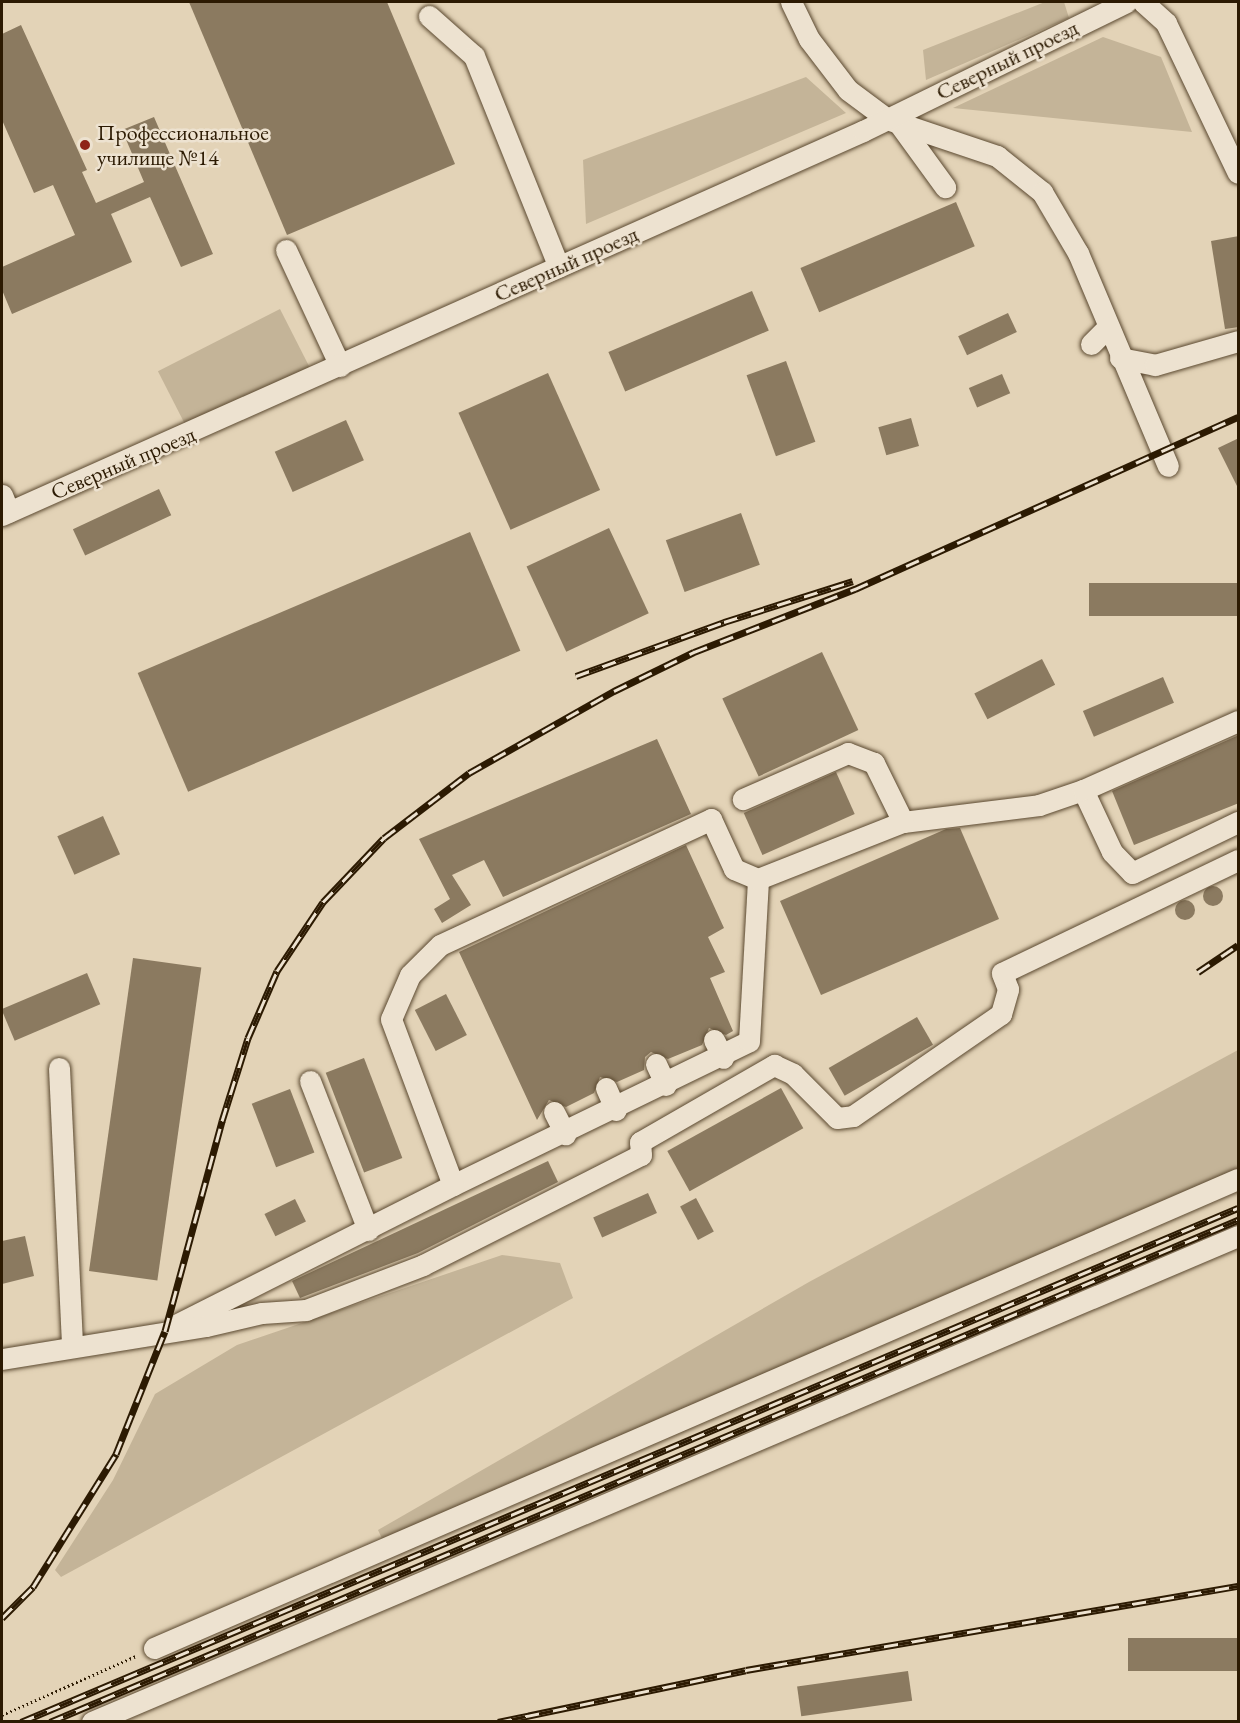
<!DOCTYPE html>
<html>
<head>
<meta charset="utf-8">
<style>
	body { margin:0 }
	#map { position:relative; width:1240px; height:1723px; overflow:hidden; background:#e3d3b7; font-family:"EB Garamond",serif }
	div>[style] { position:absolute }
	.green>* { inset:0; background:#c4b498; transform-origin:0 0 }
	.building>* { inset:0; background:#8b7a60; transform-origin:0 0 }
	.round { border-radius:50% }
	.path>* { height:3px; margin-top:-1.5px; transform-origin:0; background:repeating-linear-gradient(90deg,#2c1a02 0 1.5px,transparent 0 4.5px) }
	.roads { filter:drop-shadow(0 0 2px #5a482f) drop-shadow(0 0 2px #5a482f) }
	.minor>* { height:21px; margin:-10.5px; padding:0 10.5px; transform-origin:10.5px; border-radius:10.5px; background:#ede2d0 }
	.rail>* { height:7px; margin-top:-3.5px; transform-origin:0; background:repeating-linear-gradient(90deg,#ede2d0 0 14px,#2c1a02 0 28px); box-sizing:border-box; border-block:2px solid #2c1a02 }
	.dots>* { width:16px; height:16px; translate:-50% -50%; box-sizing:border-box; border:3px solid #ede2d0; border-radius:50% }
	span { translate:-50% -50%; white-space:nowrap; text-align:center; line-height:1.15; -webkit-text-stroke:5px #ede2d0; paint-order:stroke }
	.street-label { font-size:22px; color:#2c1a02 }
	.poi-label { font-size:22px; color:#2c1a02 }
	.left { translate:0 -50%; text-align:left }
	.frame { position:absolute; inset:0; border:3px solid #2c1a02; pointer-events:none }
</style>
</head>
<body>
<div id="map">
	<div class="green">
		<i style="clip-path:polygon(1045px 2px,1064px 2px,1069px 18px,926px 80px,923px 50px)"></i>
		<i style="clip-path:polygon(1103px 37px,1161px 57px,1192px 132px,953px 108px)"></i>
		<i style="clip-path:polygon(806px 77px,846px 113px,586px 224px,583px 160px)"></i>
		<i style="left:280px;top:309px;width:65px;height:137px;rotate:63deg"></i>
		<i style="clip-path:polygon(1238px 1050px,1238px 1169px,385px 1545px,378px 1530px,809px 1282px)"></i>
		<i style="clip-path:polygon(502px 1255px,560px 1263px,573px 1298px,61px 1577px,55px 1570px,113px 1480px,155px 1394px,237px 1345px)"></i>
	</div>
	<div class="building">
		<i style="clip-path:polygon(189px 2px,387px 2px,455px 164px,287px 235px)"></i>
		<i style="clip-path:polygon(21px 25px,87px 170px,82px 172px,96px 203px,144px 182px,122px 130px,154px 117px,213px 254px,181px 267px,150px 197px,111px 214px,132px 262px,12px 314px,2px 290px,2px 267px,75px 235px,53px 185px,34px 193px,2px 120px,2px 34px)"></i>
		<i style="left:956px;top:202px;width:48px;height:169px;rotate:67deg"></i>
		<i style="clip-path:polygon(1239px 236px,1239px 327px,1225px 329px,1211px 241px)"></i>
		<i style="left:752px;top:291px;width:43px;height:156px;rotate:67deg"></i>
		<i style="left:1008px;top:313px;width:21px;height:55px;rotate:65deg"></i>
		<i style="left:786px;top:361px;width:86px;height:42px;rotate:70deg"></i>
		<i style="left:548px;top:373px;width:128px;height:98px;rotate:66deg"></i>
		<i style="left:1002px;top:374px;width:21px;height:36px;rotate:67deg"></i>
		<i style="left:911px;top:418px;width:29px;height:34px;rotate:74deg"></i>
		<i style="left:346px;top:420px;width:44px;height:78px;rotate:66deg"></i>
		<i style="clip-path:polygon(1239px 438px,1239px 490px,1218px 448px)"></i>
		<i style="left:159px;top:489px;width:29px;height:95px;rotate:65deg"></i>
		<i style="left:741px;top:513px;width:55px;height:80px;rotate:70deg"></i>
		<i style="left:609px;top:528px;width:94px;height:91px;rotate:65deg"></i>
		<i style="left:470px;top:532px;width:129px;height:361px;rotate:67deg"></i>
		<i style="left:1239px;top:583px;width:33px;height:150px;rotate:90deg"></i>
		<i style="left:822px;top:652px;width:86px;height:110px;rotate:65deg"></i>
		<i style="left:1042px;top:659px;width:29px;height:76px;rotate:63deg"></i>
		<i style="left:1163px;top:677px;width:28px;height:87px;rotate:67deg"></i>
		<i style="clip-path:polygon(1239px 735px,1239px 803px,1134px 845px,1112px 791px)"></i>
		<i style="clip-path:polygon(657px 739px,691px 814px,503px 897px,484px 860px,452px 875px,471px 905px,442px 923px,434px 909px,450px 899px,419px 839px)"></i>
		<i style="left:836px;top:772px;width:46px;height:101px;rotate:66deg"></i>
		<i style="left:103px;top:816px;width:42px;height:50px;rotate:66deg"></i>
		<i style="clip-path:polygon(960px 828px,999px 919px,821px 995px,780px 901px,946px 829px)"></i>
		<i style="clip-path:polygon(686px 845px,724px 928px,708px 937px,725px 972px,710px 978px,733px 1031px,726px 1035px,709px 1028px,702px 1045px,668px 1059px,651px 1052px,645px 1057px,644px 1070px,617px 1082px,600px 1077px,594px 1093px,566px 1107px,549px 1100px,537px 1120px,459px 952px)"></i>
		<i class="round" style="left:1203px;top:886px;width:20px;height:20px"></i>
		<i class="round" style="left:1175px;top:900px;width:20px;height:20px"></i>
		<i style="left:133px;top:958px;width:69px;height:316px;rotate:8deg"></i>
		<i style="left:87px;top:973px;width:34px;height:93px;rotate:67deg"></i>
		<i style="left:446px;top:994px;width:46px;height:35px;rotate:63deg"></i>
		<i style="left:917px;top:1017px;width:32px;height:102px;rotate:60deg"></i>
		<i style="left:364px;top:1058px;width:107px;height:41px;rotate:69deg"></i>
		<i style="left:781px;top:1088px;width:46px;height:130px;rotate:61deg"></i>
		<i style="left:290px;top:1089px;width:68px;height:41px;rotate:69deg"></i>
		<i style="clip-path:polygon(548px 1161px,558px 1182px,418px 1253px,300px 1298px,292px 1281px)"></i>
		<i style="left:648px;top:1193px;width:22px;height:60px;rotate:66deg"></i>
		<i style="left:696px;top:1198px;width:38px;height:18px;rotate:62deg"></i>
		<i style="left:295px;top:1199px;width:25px;height:34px;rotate:64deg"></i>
		<i style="clip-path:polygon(25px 1236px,34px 1276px,2px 1284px,2px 1241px)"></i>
		<i style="left:1239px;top:1638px;width:33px;height:111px;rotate:90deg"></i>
		<i style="left:908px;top:1671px;width:30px;height:112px;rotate:82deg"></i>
	</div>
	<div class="path">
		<i style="left:2px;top:1715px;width:146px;rotate:-23.8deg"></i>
	</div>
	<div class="roads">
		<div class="minor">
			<i style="left:791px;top:2px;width:41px;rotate:64.1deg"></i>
			<i style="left:809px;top:39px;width:64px;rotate:52.6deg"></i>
			<i style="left:848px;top:90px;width:49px;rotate:36.6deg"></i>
			<i style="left:887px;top:119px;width:116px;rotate:18.6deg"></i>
			<i style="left:997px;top:156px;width:58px;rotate:38.7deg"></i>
			<i style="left:1042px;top:192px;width:71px;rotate:59.5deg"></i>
			<i style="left:1078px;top:253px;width:231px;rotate:67.1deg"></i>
			<i style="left:1143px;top:2px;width:31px;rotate:42deg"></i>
			<i style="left:1166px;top:23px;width:166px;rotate:64.4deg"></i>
			<i style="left:429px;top:16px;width:60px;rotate:41.6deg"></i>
			<i style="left:474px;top:56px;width:227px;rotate:68.1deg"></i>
			<i style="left:900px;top:125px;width:77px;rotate:54deg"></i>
			<i style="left:286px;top:250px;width:128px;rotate:65deg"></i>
			<i style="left:1091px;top:344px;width:24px;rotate:-45deg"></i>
			<i style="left:1120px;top:358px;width:36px;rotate:11deg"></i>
			<i style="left:1155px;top:365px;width:86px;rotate:-16.1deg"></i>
			<i style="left:2px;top:495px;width:18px;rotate:68deg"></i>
			<i style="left:2px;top:515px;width:943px;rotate:-24.04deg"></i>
			<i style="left:863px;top:131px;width:293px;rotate:-26.1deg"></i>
			<i style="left:1083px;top:790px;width:68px;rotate:64.9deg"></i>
			<i style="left:1112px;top:852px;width:29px;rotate:46deg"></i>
			<i style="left:1132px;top:873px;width:118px;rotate:-25.7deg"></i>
			<i style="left:903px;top:822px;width:137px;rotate:-7.1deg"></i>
			<i style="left:1039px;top:805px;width:46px;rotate:-18.8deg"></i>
			<i style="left:1083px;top:790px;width:170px;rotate:-24deg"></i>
			<i style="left:714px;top:1040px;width:20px;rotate:63deg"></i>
			<i style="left:656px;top:1064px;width:23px;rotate:65deg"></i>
			<i style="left:59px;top:1068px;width:279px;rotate:87.3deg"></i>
			<i style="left:310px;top:1081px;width:160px;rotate:68.7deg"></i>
			<i style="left:606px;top:1088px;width:24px;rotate:66deg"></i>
			<i style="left:554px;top:1112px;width:25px;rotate:63deg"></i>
			<i style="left:453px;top:1185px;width:329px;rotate:-25.9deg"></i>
			<i style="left:749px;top:1041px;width:162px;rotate:-86.8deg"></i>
			<i style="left:178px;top:1324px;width:308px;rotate:-26.8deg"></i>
			<i style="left:453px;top:1185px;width:177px;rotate:-110.5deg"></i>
			<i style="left:391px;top:1019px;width:48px;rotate:-66.6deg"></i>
			<i style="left:410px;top:975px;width:42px;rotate:-45deg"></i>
			<i style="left:440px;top:945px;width:299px;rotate:-24.9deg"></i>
			<i style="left:711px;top:819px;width:55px;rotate:65.3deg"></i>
			<i style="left:734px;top:869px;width:26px;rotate:23deg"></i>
			<i style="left:758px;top:879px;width:156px;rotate:-21.5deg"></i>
			<i style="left:903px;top:822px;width:66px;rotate:-116.2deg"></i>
			<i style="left:874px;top:763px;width:28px;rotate:-159deg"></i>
			<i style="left:848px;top:753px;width:115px;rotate:156.3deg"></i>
			<i style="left:2px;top:1359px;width:207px;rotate:-9.2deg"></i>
			<i style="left:206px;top:1326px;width:57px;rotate:-13.1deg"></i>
			<i style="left:262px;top:1313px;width:44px;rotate:-3.9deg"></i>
			<i style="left:306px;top:1310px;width:125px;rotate:-21deg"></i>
			<i style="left:423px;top:1265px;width:244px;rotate:-26.8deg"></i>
			<i style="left:641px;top:1155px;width:13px;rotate:-94deg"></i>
			<i style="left:640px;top:1142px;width:155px;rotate:-29.9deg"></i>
			<i style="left:774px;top:1065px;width:21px;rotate:25deg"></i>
			<i style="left:793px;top:1074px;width:62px;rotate:45deg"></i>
			<i style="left:837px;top:1118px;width:16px;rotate:-7deg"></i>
			<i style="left:853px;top:1116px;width:180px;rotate:-34.6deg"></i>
			<i style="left:1001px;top:1014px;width:26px;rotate:-74deg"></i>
			<i style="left:1008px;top:989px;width:17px;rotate:-111deg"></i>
			<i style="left:1002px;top:973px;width:262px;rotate:-25.6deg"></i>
			<i style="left:154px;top:1648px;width:1181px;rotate:-23.4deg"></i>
			<i style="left:92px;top:1722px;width:1245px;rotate:-22.98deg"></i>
		</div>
	</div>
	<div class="rail">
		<i style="left:576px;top:676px;width:158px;rotate:-20deg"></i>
		<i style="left:724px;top:622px;width:135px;rotate:-17.6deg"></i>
		<i style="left:1198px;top:972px;width:48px;rotate:-34deg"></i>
		<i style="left:2px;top:1618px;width:44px;rotate:-45deg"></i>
		<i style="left:33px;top:1587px;width:157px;rotate:-58deg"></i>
		<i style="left:116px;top:1454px;width:132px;rotate:-68.3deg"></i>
		<i style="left:165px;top:1331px;width:218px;rotate:-74.8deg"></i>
		<i style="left:222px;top:1121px;width:87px;rotate:-72.6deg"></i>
		<i style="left:248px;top:1038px;width:73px;rotate:-66.6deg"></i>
		<i style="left:277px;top:971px;width:83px;rotate:-56.3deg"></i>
		<i style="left:323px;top:902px;width:88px;rotate:-46.4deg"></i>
		<i style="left:384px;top:838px;width:107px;rotate:-37.4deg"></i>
		<i style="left:469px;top:773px;width:167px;rotate:-29.5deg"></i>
		<i style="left:614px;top:691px;width:89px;rotate:-26deg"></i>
		<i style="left:694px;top:652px;width:173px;rotate:-21.4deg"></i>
		<i style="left:855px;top:589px;width:420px;rotate:-24.2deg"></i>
		<i style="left:21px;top:1722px;width:1321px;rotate:-22.9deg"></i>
		<i style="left:50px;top:1722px;width:1290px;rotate:-22.91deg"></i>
		<i style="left:498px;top:1722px;width:253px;rotate:-11.8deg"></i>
		<i style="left:746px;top:1670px;width:499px;rotate:-9.7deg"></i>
	</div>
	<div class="dots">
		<i style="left:85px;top:145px;background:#8f2418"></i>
	</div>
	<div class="street-label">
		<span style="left:1007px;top:60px;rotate:-26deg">Северный проезд</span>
		<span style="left:566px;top:264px;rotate:-24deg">Северный проезд</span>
		<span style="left:123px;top:463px;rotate:-23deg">Северный проезд</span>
	</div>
	<div class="poi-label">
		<span class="left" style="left:97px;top:145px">Профессиональное<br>училище №14</span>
	</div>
	<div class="frame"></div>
</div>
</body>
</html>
